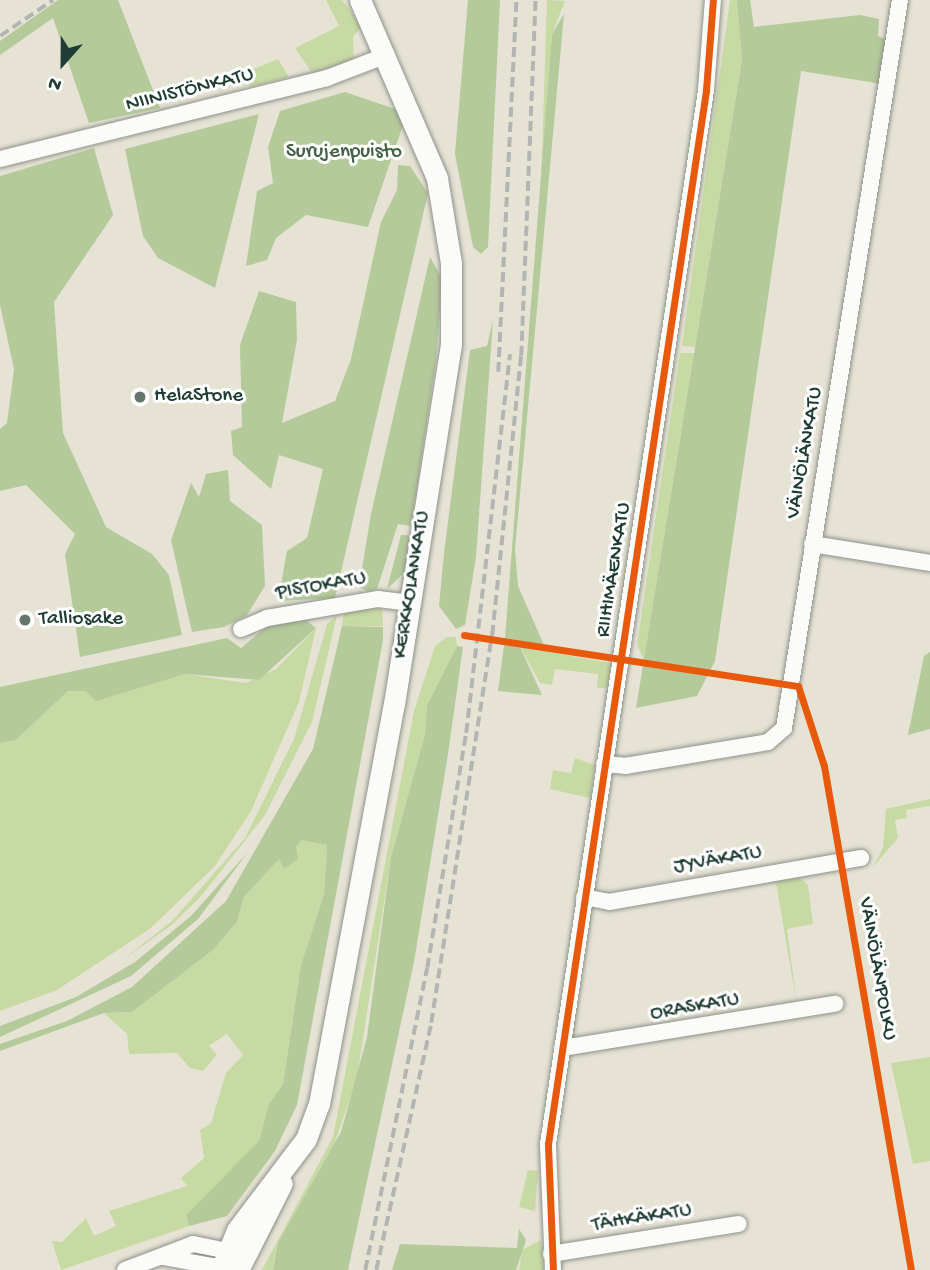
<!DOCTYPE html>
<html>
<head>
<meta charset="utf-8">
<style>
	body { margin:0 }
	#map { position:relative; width:930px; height:1270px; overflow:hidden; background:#e6e3d5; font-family:"Gochi Hand",sans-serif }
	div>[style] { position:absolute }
	.green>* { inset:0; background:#c8daa4 }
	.forest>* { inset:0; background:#b4ca9b }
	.roads { filter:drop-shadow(0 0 2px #8e9289) drop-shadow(0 0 2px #8e9289) }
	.minor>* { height:16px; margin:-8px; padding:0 8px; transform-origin:8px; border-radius:8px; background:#fbfbf9 }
	.major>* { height:21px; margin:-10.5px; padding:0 10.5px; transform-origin:10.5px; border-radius:10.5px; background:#fbfbf9 }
	.rail>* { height:3.5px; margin-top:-1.75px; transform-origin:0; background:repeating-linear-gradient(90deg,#b2b5b2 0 10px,transparent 0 15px) }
	.cycleway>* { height:7px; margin:-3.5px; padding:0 3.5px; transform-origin:3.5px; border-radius:3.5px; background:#e8590c }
	.dots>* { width:19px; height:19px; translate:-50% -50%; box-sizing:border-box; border:4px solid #fff; border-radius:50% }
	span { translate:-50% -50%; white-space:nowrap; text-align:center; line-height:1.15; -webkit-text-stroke:6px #fff; paint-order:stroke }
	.street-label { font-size:21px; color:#1f3d34 }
	.park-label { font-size:21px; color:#436246 }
	.poi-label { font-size:21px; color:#1f3d34 }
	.left { translate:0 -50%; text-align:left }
	.north { position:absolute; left:28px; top:28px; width:70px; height:70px; -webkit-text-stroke:5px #fff; paint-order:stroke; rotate:201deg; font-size:19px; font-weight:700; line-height:28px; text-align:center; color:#1f3d34 }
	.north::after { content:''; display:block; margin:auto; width:24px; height:32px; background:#1f3d34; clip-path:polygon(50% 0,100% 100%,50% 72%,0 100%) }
</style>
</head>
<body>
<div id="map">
	<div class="green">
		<i style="clip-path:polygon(326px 0,342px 0,362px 26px,353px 37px,354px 61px,312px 73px,295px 48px,339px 26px)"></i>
		<i style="clip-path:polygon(547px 0,565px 1px,552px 34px,541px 183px)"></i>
		<i style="clip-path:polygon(730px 0,738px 0,742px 60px,695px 347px,682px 346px)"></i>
		<i style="clip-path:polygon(278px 59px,289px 77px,249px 87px,249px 71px)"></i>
		<i style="clip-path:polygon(680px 353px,694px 353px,644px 660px,637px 645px)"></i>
		<i style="clip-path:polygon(371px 607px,382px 609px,383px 626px,342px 626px,344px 612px)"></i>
		<i style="clip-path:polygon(337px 615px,312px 722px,265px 815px,203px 894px,173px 924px,121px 961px,172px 921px,245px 838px,294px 739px,327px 624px)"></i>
		<i style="clip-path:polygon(316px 628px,299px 702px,251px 811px,215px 866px,151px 928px,57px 990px,0 1011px,0 743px,16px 740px,68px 691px,185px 674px,246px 683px,276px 669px)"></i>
		<i style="clip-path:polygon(447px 637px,456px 637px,457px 646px,427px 705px,425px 734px,391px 857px,357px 1078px,331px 1154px,278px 1243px,273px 1270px,262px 1270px,333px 1137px,414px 711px,435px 646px)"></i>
		<i style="clip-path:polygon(520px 647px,611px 663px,607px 688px,597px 688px,598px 674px,555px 669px,552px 685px,540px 683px)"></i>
		<i style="clip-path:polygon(575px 758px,595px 765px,590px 798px,550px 789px,553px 770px,571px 773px)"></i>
		<i style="clip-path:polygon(930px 799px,930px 806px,906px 810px,907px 818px,895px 820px,898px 838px,873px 867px,883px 848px,886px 809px)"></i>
		<i style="clip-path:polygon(317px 839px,327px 845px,324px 894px,301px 965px,283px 1084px,269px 1104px,259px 1142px,186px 1215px,189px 1226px,61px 1270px,52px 1241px,62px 1242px,86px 1218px,94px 1236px,116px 1226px,109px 1211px,187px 1186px,181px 1178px,204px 1158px,200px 1130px,211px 1123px,226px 1073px,243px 1055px,227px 1034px,209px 1046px,217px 1055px,203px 1071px,190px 1068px,177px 1053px,129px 1054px,127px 1034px,104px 1013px,132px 1012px,213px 950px,237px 922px,244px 897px,279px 859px,302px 840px)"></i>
		<i style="clip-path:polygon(797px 876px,808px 885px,813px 924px,787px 929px,797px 1005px,776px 883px,765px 882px)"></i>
		<i style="clip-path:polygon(930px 1057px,930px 1161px,913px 1164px,891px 1063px)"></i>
		<i style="clip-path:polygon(528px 1170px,538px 1171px,535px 1211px,519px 1207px)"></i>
		<i style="clip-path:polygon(541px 1240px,544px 1270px,519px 1270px,522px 1250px)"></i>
	</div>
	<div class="forest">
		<i style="clip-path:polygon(58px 0,118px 0,160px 108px,89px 123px,53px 18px,0 55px,0 41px)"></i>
		<i style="clip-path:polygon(468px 0,500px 0,488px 247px,481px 254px,473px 247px,455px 154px)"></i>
		<i style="clip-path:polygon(737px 0,750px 0,754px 27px,860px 15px,879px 19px,878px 36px,890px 41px,882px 84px,801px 71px,715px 661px,697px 696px,636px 708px,742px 60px)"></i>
		<i style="clip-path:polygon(564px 14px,515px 549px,518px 586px,544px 645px,505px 638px,552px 34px)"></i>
		<i style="clip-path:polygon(345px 92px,398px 110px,404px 122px,368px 227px,306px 215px,276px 238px,267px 260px,246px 266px,257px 191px,273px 183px,268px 147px,280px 111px)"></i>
		<i style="clip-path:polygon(259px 114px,215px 288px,158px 258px,143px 236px,125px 149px)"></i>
		<i style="clip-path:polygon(94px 148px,113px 215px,54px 302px,63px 433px,106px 527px,152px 554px,169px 575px,182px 635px,80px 657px,65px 554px,75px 534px,26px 485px,0 491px,0 429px,7px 423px,14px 369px,0 305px,0 176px)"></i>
		<i style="clip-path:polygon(398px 165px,410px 166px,428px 193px,335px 598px,278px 601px,287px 551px,307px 538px,323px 469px,279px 455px,271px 489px,233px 455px,231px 431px,242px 427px,240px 345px,259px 291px,296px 302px,297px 340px,282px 423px,335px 401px,351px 359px,381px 222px,397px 190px)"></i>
		<i style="clip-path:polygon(430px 257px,442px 278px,436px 361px,411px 526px,398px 524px,377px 589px,368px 591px,359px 587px,371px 514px)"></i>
		<i style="clip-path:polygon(493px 320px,476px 557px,465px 625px,456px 629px,439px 606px,444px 553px,470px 350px,487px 346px)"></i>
		<i style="clip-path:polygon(228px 470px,230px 501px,262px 525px,265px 586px,247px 615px,224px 627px,192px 632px,171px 540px,191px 483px,199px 497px,206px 474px)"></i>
		<i style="clip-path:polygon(401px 535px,411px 535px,405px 572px,387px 589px)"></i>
		<i style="clip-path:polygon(306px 620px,316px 628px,259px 680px,185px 674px,96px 701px,86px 691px,68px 691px,16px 740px,0 743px,0 687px,227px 638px,241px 648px,266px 627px)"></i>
		<i style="clip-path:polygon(342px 626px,383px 627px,383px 640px,297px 1105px,275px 1151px,227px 1216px,189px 1226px,186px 1215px,259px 1141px,269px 1104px,283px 1084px,301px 965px,324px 894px,327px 845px,302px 840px,296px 846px,298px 859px,284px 869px,279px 859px,244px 897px,237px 922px,213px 950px,132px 1012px,104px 1013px,0 1051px,0 1044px,67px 1021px,132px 987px,226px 901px,313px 749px)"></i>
		<i style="clip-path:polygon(504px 645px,520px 647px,542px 695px,498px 691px)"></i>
		<i style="clip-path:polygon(457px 646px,463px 647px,448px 754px,414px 962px,348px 1270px,273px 1270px,278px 1243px,341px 1132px,367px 1037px,391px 857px,425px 734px,427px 705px)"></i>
		<i style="clip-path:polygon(930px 652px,930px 729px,908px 735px,924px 656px)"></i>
		<i style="clip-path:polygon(248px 852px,198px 919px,131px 976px,0 1037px,0 1026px,76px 997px,135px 962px,191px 916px)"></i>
		<i style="clip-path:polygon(519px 1229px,526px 1240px,516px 1270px,392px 1270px,400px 1244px,517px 1248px)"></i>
	</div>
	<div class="roads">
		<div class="minor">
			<i style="left:0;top:159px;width:337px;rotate:-13.9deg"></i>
			<i style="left:327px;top:78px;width:64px;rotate:-21deg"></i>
			<i style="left:812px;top:544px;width:120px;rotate:9.1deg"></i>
			<i style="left:241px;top:629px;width:28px;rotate:-23deg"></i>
			<i style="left:267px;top:618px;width:113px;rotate:-9.7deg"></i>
			<i style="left:378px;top:599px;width:33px;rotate:7deg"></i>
			<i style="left:604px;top:764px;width:21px;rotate:5deg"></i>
			<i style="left:625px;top:766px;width:145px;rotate:-9.5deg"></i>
			<i style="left:768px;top:742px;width:21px;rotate:-41deg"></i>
			<i style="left:784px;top:728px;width:737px;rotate:-80.95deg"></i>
			<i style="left:584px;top:897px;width:25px;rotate:11deg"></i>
			<i style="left:609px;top:902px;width:256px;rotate:-9.9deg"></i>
			<i style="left:562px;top:1048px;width:277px;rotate:-9.2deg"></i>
			<i style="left:551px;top:1254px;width:190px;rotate:-9.1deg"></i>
			<i style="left:163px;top:1257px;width:68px;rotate:10.2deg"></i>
			<i style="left:125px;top:1270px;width:73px;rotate:-20.9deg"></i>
			<i style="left:193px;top:1244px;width:46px;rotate:11.3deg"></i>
			<i style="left:553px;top:1270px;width:126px;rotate:-92.3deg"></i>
			<i style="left:548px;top:1144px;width:1066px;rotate:-81.47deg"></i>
			<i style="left:706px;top:90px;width:90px;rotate:-85.6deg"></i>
		</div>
		<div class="major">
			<i style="left:221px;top:1270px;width:43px;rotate:-68.2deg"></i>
			<i style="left:237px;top:1230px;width:114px;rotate:-52.8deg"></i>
			<i style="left:306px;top:1139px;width:37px;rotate:-70deg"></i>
			<i style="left:319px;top:1104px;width:407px;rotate:-79.4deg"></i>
			<i style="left:394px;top:704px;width:364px;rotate:-81deg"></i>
			<i style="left:451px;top:344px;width:81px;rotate:-90deg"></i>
			<i style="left:451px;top:263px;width:86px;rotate:-99.4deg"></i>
			<i style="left:437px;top:178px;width:194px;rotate:-113.4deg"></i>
			<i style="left:238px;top:1270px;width:97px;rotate:-63.2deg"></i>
		</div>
	</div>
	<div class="rail">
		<i style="left:0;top:36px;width:64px;rotate:-34.2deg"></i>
		<i style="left:498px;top:372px;width:372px;rotate:-87.2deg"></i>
		<i style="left:365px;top:1270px;width:308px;rotate:-78.4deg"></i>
		<i style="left:427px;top:968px;width:238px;rotate:-80.6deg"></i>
		<i style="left:466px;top:733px;width:381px;rotate:-83.4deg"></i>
		<i style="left:376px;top:1270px;width:253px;rotate:-77.4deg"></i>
		<i style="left:431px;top:1023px;width:393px;rotate:-81.1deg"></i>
		<i style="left:492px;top:635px;width:281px;rotate:-84.1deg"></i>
		<i style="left:521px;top:356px;width:356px;rotate:-87.7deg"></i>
	</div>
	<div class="cycleway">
		<i style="left:464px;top:635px;width:338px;rotate:8.7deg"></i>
		<i style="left:798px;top:686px;width:84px;rotate:72deg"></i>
		<i style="left:824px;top:766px;width:511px;rotate:80.21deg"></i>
		<i style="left:553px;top:1270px;width:126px;rotate:-92.3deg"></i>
		<i style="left:548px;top:1144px;width:1066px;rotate:-81.47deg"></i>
		<i style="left:706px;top:90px;width:90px;rotate:-85.6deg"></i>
	</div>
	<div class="dots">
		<i style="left:140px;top:397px;background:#65776c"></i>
		<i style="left:25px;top:620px;background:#65776c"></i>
	</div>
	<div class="street-label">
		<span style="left:190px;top:91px;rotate:-14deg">NIINISTÖNKATU</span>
		<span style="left:806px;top:453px;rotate:-80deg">VÄINÖLÄNKATU</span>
		<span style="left:615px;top:570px;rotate:-81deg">RIIHIMÄENKATU</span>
		<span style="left:413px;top:585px;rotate:-81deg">KERKKOLANKATU</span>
		<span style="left:321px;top:587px;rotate:-10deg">PISTOKATU</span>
		<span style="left:718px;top:861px;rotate:-10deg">JYVÄKATU</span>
		<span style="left:876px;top:969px;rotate:80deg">VÄINÖLÄNPOLKU</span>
		<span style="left:695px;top:1008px;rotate:-10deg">ORASKATU</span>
		<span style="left:642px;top:1219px;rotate:-9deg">TÄHKÄKATU</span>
	</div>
	<div class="park-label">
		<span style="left:344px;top:153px">Surujenpuisto</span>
	</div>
	<div class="poi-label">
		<span class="left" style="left:154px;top:397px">HelaStone</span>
		<span class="left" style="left:39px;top:620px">Talliosake</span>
	</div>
	<div class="north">N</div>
</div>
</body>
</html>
